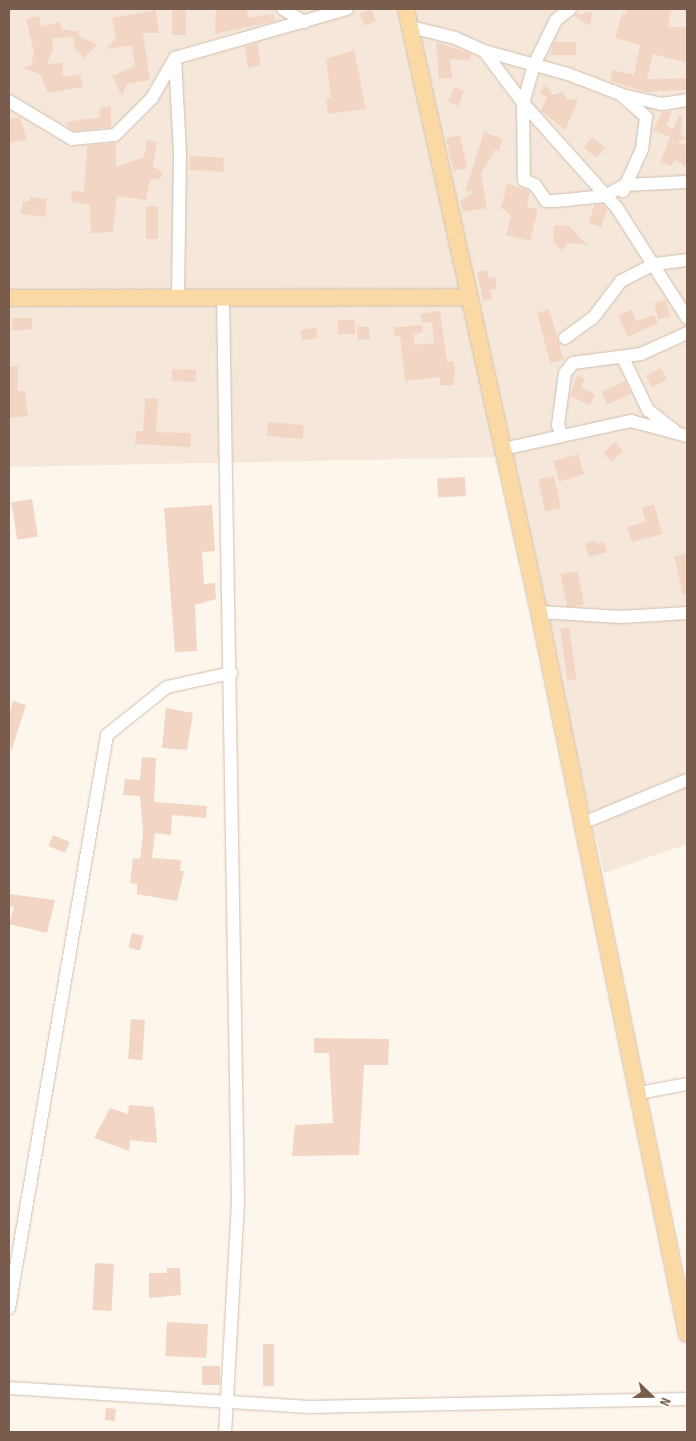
<!DOCTYPE html>
<html>
<head>
<meta charset="utf-8">
<style>
	body { margin:0 }
	#map { position:relative; width:696px; height:1441px; overflow:hidden; background:#fdf6ec; font-family:"Sofia Sans Condensed",sans-serif }
	div>[style] { position:absolute }
	.residential>* { inset:0; background:#f5e8da }
	.building>* { inset:0; background:#f3d5c3; transform-origin:0 0 }
	.roads { filter:drop-shadow(0 0 1px #d1beb0) drop-shadow(0 0 1px #d1beb0) }
	.minor>* { height:12px; margin:-6px; padding:0 6px; transform-origin:6px; border-radius:6px; background:#fff }
	.major>* { height:16px; margin:-8px; padding:0 8px; transform-origin:8px; border-radius:8px; background:#fbd9a5 }
	span { translate:-50% -50%; white-space:nowrap; text-align:center; line-height:1.15; -webkit-text-stroke:4px #fffaf3; paint-order:stroke }
	.frame { position:absolute; inset:0; border:10px solid #7a5c4d; pointer-events:none }
	.north { position:absolute; left:626px; top:1371px; width:50px; height:50px; -webkit-text-stroke:4px #fffaf3; paint-order:stroke; rotate:112deg; font-size:14px; font-weight:700; line-height:20px; text-align:center; color:#7a5c4d }
	.north::after { content:''; display:block; margin:auto; width:18px; height:22px; background:#7a5c4d; clip-path:polygon(50% 0,100% 100%,50% 72%,0 100%) }
</style>
</head>
<body>
<div id="map">
	<div class="residential">
		<i style="clip-path:polygon(9px 9px,687px 9px,687px 844px,604px 873px,507px 457px,9px 467px)"></i>
	</div>
	<div class="building">
		<i style="left:172px;top:9px;width:14px;height:26px"></i>
		<i style="clip-path:polygon(216px 9px,247px 9px,248px 18px,274px 14px,275px 21px,215px 34px)"></i>
		<i style="left:371px;top:9px;width:13px;height:12px;rotate:67deg"></i>
		<i style="clip-path:polygon(628px 9px,671px 9px,668px 27px,687px 27px,687px 63px,653px 54px,647px 79px,687px 78px,687px 90px,646px 92px,610px 81px,612px 70px,634px 75px,640px 45px,615px 38px,622px 14px,626px 15px)"></i>
		<i style="clip-path:polygon(156px 10px,159px 33px,143px 33px,150px 80px,127px 84px,122px 96px,112px 76px,135px 66px,132px 45px,106px 49px,116px 38px,112px 18px)"></i>
		<i style="clip-path:polygon(592px 12px,590px 26px,574px 16px,575px 15px)"></i>
		<i style="clip-path:polygon(39px 16px,41px 27px,60px 22px,62px 29px,80px 32px,76px 34px,97px 45px,84px 58px,76px 50px,73px 37px,52px 38px,53px 49px,47px 64px,62px 63px,63px 77px,80px 74px,83px 87px,48px 93px,41px 75px,21px 67px,31px 66px,34px 52px,26px 19px)"></i>
		<i style="clip-path:polygon(436px 42px,471px 54px,470px 61px,450px 59px,452px 78px,439px 79px)"></i>
		<i style="clip-path:polygon(554px 42px,576px 42px,576px 55px,550px 55px)"></i>
		<i style="clip-path:polygon(257px 43px,261px 65px,248px 68px,245px 47px)"></i>
		<i style="clip-path:polygon(354px 50px,366px 109px,328px 114px,326px 99px,331px 98px,326px 59px)"></i>
		<i style="clip-path:polygon(545px 84px,553px 95px,563px 92px,567px 99px,578px 100px,565px 130px,541px 111px,547px 97px,540px 93px)"></i>
		<i style="left:454px;top:87px;width:11px;height:16px;rotate:22deg"></i>
		<i style="clip-path:polygon(111px 106px,111px 127px,74px 131px,67px 126px,66px 122px,100px 117px,99px 108px)"></i>
		<i style="clip-path:polygon(672px 111px,666px 125px,673px 129px,679px 115px,683px 116px,680px 134px,686px 138px,678px 142px,687px 146px,687px 167px,675px 160px,672px 166px,660px 162px,670px 137px,653px 130px,662px 112px)"></i>
		<i style="clip-path:polygon(20px 117px,27px 140px,9px 142px,9px 119px)"></i>
		<i style="clip-path:polygon(484px 132px,503px 139px,499px 151px,495px 150px,481px 173px,487px 208px,463px 212px,460px 201px,472px 193px,471px 190px,465px 192px)"></i>
		<i style="left:460px;top:135px;width:34px;height:14px;rotate:78deg"></i>
		<i style="left:592px;top:137px;width:17px;height:13px;rotate:40deg"></i>
		<i style="clip-path:polygon(147px 140px,157px 142px,153px 166px,162px 172px,161px 178px,150px 180px,146px 200px,117px 196px,113px 232px,91px 233px,90px 205px,71px 202px,72px 191px,84px 192px,87px 146px,116px 143px,116px 167px,144px 157px)"></i>
		<i style="left:190px;top:156px;width:34px;height:14px;rotate:3deg"></i>
		<i style="clip-path:polygon(507px 184px,530px 191px,527px 207px,538px 209px,530px 241px,506px 235px,511px 216px,501px 207px)"></i>
		<i style="clip-path:polygon(30px 197px,47px 199px,45px 217px,21px 214px,23px 201px,29px 202px)"></i>
		<i style="clip-path:polygon(603px 204px,607px 209px,601px 227px,589px 223px,594px 205px)"></i>
		<i style="left:146px;top:206px;width:12px;height:33px"></i>
		<i style="clip-path:polygon(568px 225px,587px 245px,567px 243px,562px 252px,553px 241px,554px 226px)"></i>
		<i style="clip-path:polygon(487px 270px,489px 278px,495px 277px,497px 289px,490px 290px,492px 299px,483px 301px,477px 272px)"></i>
		<i style="left:666px;top:300px;width:17px;height:12px;rotate:77deg"></i>
		<i style="clip-path:polygon(549px 309px,564px 360px,550px 363px,537px 313px)"></i>
		<i style="clip-path:polygon(632px 310px,636px 321px,654px 315px,658px 323px,628px 337px,618px 315px)"></i>
		<i style="clip-path:polygon(440px 311px,447px 362px,453px 361px,455px 368px,453px 385px,440px 386px,440px 377px,405px 381px,400px 336px,395px 337px,394px 327px,422px 325px,423px 332px,414px 334px,414px 345px,434px 343px,432px 322px,422px 323px,421px 314px)"></i>
		<i style="clip-path:polygon(12px 318px,32px 318px,32px 329px,12px 331px)"></i>
		<i style="left:355px;top:320px;width:14px;height:17px;rotate:90deg"></i>
		<i style="left:369px;top:326px;width:13px;height:12px;rotate:86deg"></i>
		<i style="clip-path:polygon(316px 327px,318px 338px,302px 340px,301px 330px)"></i>
		<i style="clip-path:polygon(9px 366px,18px 366px,18px 391px,25px 391px,28px 416px,9px 418px)"></i>
		<i style="left:661px;top:368px;width:13px;height:17px;rotate:63deg"></i>
		<i style="left:172px;top:369px;width:24px;height:12px;rotate:2deg"></i>
		<i style="clip-path:polygon(577px 375px,585px 379px,581px 387px,595px 394px,590px 405px,570px 396px)"></i>
		<i style="left:625px;top:381px;width:14px;height:26px;rotate:65deg"></i>
		<i style="clip-path:polygon(145px 398px,158px 398px,156px 432px,191px 433px,190px 447px,135px 444px,136px 431px,143px 431px)"></i>
		<i style="left:268px;top:422px;width:36px;height:14px;rotate:5deg"></i>
		<i style="left:615px;top:442px;width:12px;height:16px;rotate:48deg"></i>
		<i style="left:578px;top:454px;width:21px;height:26px;rotate:73deg"></i>
		<i style="left:554px;top:476px;width:33px;height:16px;rotate:78deg"></i>
		<i style="left:465px;top:477px;width:19px;height:28px;rotate:87deg"></i>
		<i style="left:32px;top:499px;width:38px;height:21px;rotate:81deg"></i>
		<i style="clip-path:polygon(654px 504px,662px 534px,632px 542px,627px 527px,646px 522px,642px 508px)"></i>
		<i style="clip-path:polygon(212px 505px,215px 551px,202px 552px,204px 584px,215px 583px,216px 599px,195px 605px,197px 651px,175px 652px,164px 508px)"></i>
		<i style="clip-path:polygon(596px 540px,597px 544px,604px 542px,607px 552px,589px 557px,585px 543px)"></i>
		<i style="clip-path:polygon(686px 554px,687px 594px,683px 595px,674px 556px)"></i>
		<i style="left:577px;top:571px;width:34px;height:17px;rotate:78deg"></i>
		<i style="left:569px;top:627px;width:53px;height:9px;rotate:82deg"></i>
		<i style="clip-path:polygon(13px 701px,26px 705px,11px 752px,9px 716px)"></i>
		<i style="clip-path:polygon(166px 708px,193px 713px,187px 750px,162px 748px)"></i>
		<i style="clip-path:polygon(142px 757px,156px 758px,154px 802px,207px 806px,206px 818px,172px 815px,171px 835px,155px 833px,152px 858px,181px 860px,180px 871px,184px 871px,177px 901px,137px 894px,137px 884px,130px 883px,133px 858px,140px 859px,143px 833px,140px 796px,123px 795px,125px 779px,140px 780px)"></i>
		<i style="left:53px;top:835px;width:18px;height:12px;rotate:22deg"></i>
		<i style="clip-path:polygon(9px 894px,55px 900px,47px 933px,9px 924px,14px 907px,9px 906px)"></i>
		<i style="left:132px;top:933px;width:12px;height:15px;rotate:14deg"></i>
		<i style="left:131px;top:1019px;width:14px;height:40px;rotate:4deg"></i>
		<i style="clip-path:polygon(314px 1038px,389px 1039px,388px 1065px,364px 1065px,359px 1155px,292px 1156px,295px 1125px,333px 1123px,329px 1053px,314px 1053px)"></i>
		<i style="clip-path:polygon(129px 1105px,154px 1107px,157px 1143px,130px 1140px,129px 1151px,94px 1138px,110px 1108px,128px 1114px)"></i>
		<i style="left:95px;top:1263px;width:19px;height:47px;rotate:3deg"></i>
		<i style="clip-path:polygon(167px 1268px,180px 1268px,181px 1295px,149px 1298px,149px 1273px,167px 1273px)"></i>
		<i style="left:167px;top:1322px;width:41px;height:34px;rotate:3deg"></i>
		<i style="left:263px;top:1344px;width:11px;height:42px"></i>
		<i style="left:202px;top:1366px;width:18px;height:19px"></i>
		<i style="left:106px;top:1408px;width:10px;height:12px;rotate:6deg"></i>
	</div>
	<div class="roads">
		<div class="minor">
			<i style="left:283px;top:9px;width:25px;rotate:32deg"></i>
			<i style="left:570px;top:9px;width:18px;rotate:142deg"></i>
			<i style="left:556px;top:20px;width:50px;rotate:116.1deg"></i>
			<i style="left:534px;top:65px;width:40px;rotate:106deg"></i>
			<i style="left:523px;top:103px;width:77px;rotate:89.3deg"></i>
			<i style="left:524px;top:180px;width:12px;rotate:24deg"></i>
			<i style="left:535px;top:185px;width:19px;rotate:55deg"></i>
			<i style="left:546px;top:201px;width:9px"></i>
			<i style="left:555px;top:201px;width:50px;rotate:-5.7deg"></i>
			<i style="left:605px;top:196px;width:23px;rotate:-29deg"></i>
			<i style="left:625px;top:185px;width:62px;rotate:-2.8deg"></i>
			<i style="left:411px;top:27px;width:45px;rotate:14deg"></i>
			<i style="left:455px;top:38px;width:32px;rotate:24deg"></i>
			<i style="left:484px;top:51px;width:65px;rotate:53.1deg"></i>
			<i style="left:523px;top:103px;width:141px;rotate:48.2deg"></i>
			<i style="left:617px;top:208px;width:130px;rotate:57.5deg"></i>
			<i style="left:484px;top:51px;width:87px;rotate:15.3deg"></i>
			<i style="left:568px;top:74px;width:56px;rotate:21deg"></i>
			<i style="left:620px;top:94px;width:35px;rotate:41deg"></i>
			<i style="left:646px;top:117px;width:32px;rotate:97deg"></i>
			<i style="left:642px;top:149px;width:46px;rotate:114.3deg"></i>
			<i style="left:175px;top:58px;width:95px;rotate:87deg"></i>
			<i style="left:180px;top:153px;width:144px;rotate:90.8deg"></i>
			<i style="left:622px;top:95px;width:41px;rotate:12.7deg"></i>
			<i style="left:662px;top:104px;width:25px;rotate:-9deg"></i>
			<i style="left:9px;top:101px;width:74px;rotate:31.1deg"></i>
			<i style="left:72px;top:139px;width:43px;rotate:-5.3deg"></i>
			<i style="left:115px;top:135px;width:52px;rotate:-45deg"></i>
			<i style="left:152px;top:98px;width:46px;rotate:-60.1deg"></i>
			<i style="left:175px;top:58px;width:179px;rotate:-15.9deg"></i>
			<i style="left:223px;top:297px;width:905px;rotate:89.05deg"></i>
			<i style="left:238px;top:1202px;width:230px;rotate:93.2deg"></i>
			<i style="left:565px;top:338px;width:34px;rotate:-36deg"></i>
			<i style="left:593px;top:318px;width:46px;rotate:-52.9deg"></i>
			<i style="left:621px;top:281px;width:38px;rotate:-27deg"></i>
			<i style="left:655px;top:264px;width:32px;rotate:-7deg"></i>
			<i style="left:623px;top:358px;width:58px;rotate:64.3deg"></i>
			<i style="left:648px;top:410px;width:33px;rotate:38deg"></i>
			<i style="left:562px;top:436px;width:71px;rotate:-12.3deg"></i>
			<i style="left:631px;top:421px;width:58px;rotate:15deg"></i>
			<i style="left:503px;top:449px;width:60px;rotate:-12.4deg"></i>
			<i style="left:562px;top:436px;width:12px;rotate:-110deg"></i>
			<i style="left:558px;top:425px;width:52px;rotate:-82.3deg"></i>
			<i style="left:565px;top:373px;width:13px;rotate:-51deg"></i>
			<i style="left:573px;top:363px;width:69px;rotate:-7.5deg"></i>
			<i style="left:641px;top:354px;width:51px;rotate:-24.5deg"></i>
			<i style="left:539px;top:612px;width:82px;rotate:3.5deg"></i>
			<i style="left:621px;top:617px;width:66px;rotate:-3.5deg"></i>
			<i style="left:583px;top:823px;width:113px;rotate:-22.5deg"></i>
			<i style="left:639px;top:1093px;width:49px;rotate:-10.6deg"></i>
			<i style="left:9px;top:1308px;width:581px;rotate:-80.29deg"></i>
			<i style="left:107px;top:735px;width:77px;rotate:-38.7deg"></i>
			<i style="left:167px;top:687px;width:66px;rotate:-12.3deg"></i>
			<i style="left:9px;top:1388px;width:301px;rotate:3.6deg"></i>
			<i style="left:309px;top:1407px;width:378px;rotate:-1.2deg"></i>
		</div>
		<div class="major">
			<i style="left:406px;top:9px;width:617px;rotate:77.56deg"></i>
			<i style="left:539px;top:612px;width:737px;rotate:78.42deg"></i>
			<i style="left:9px;top:298px;width:460px;rotate:-0.1deg"></i>
		</div>
	</div>
	<div class="frame"></div>
	<div class="north">N</div>
</div>
</body>
</html>
